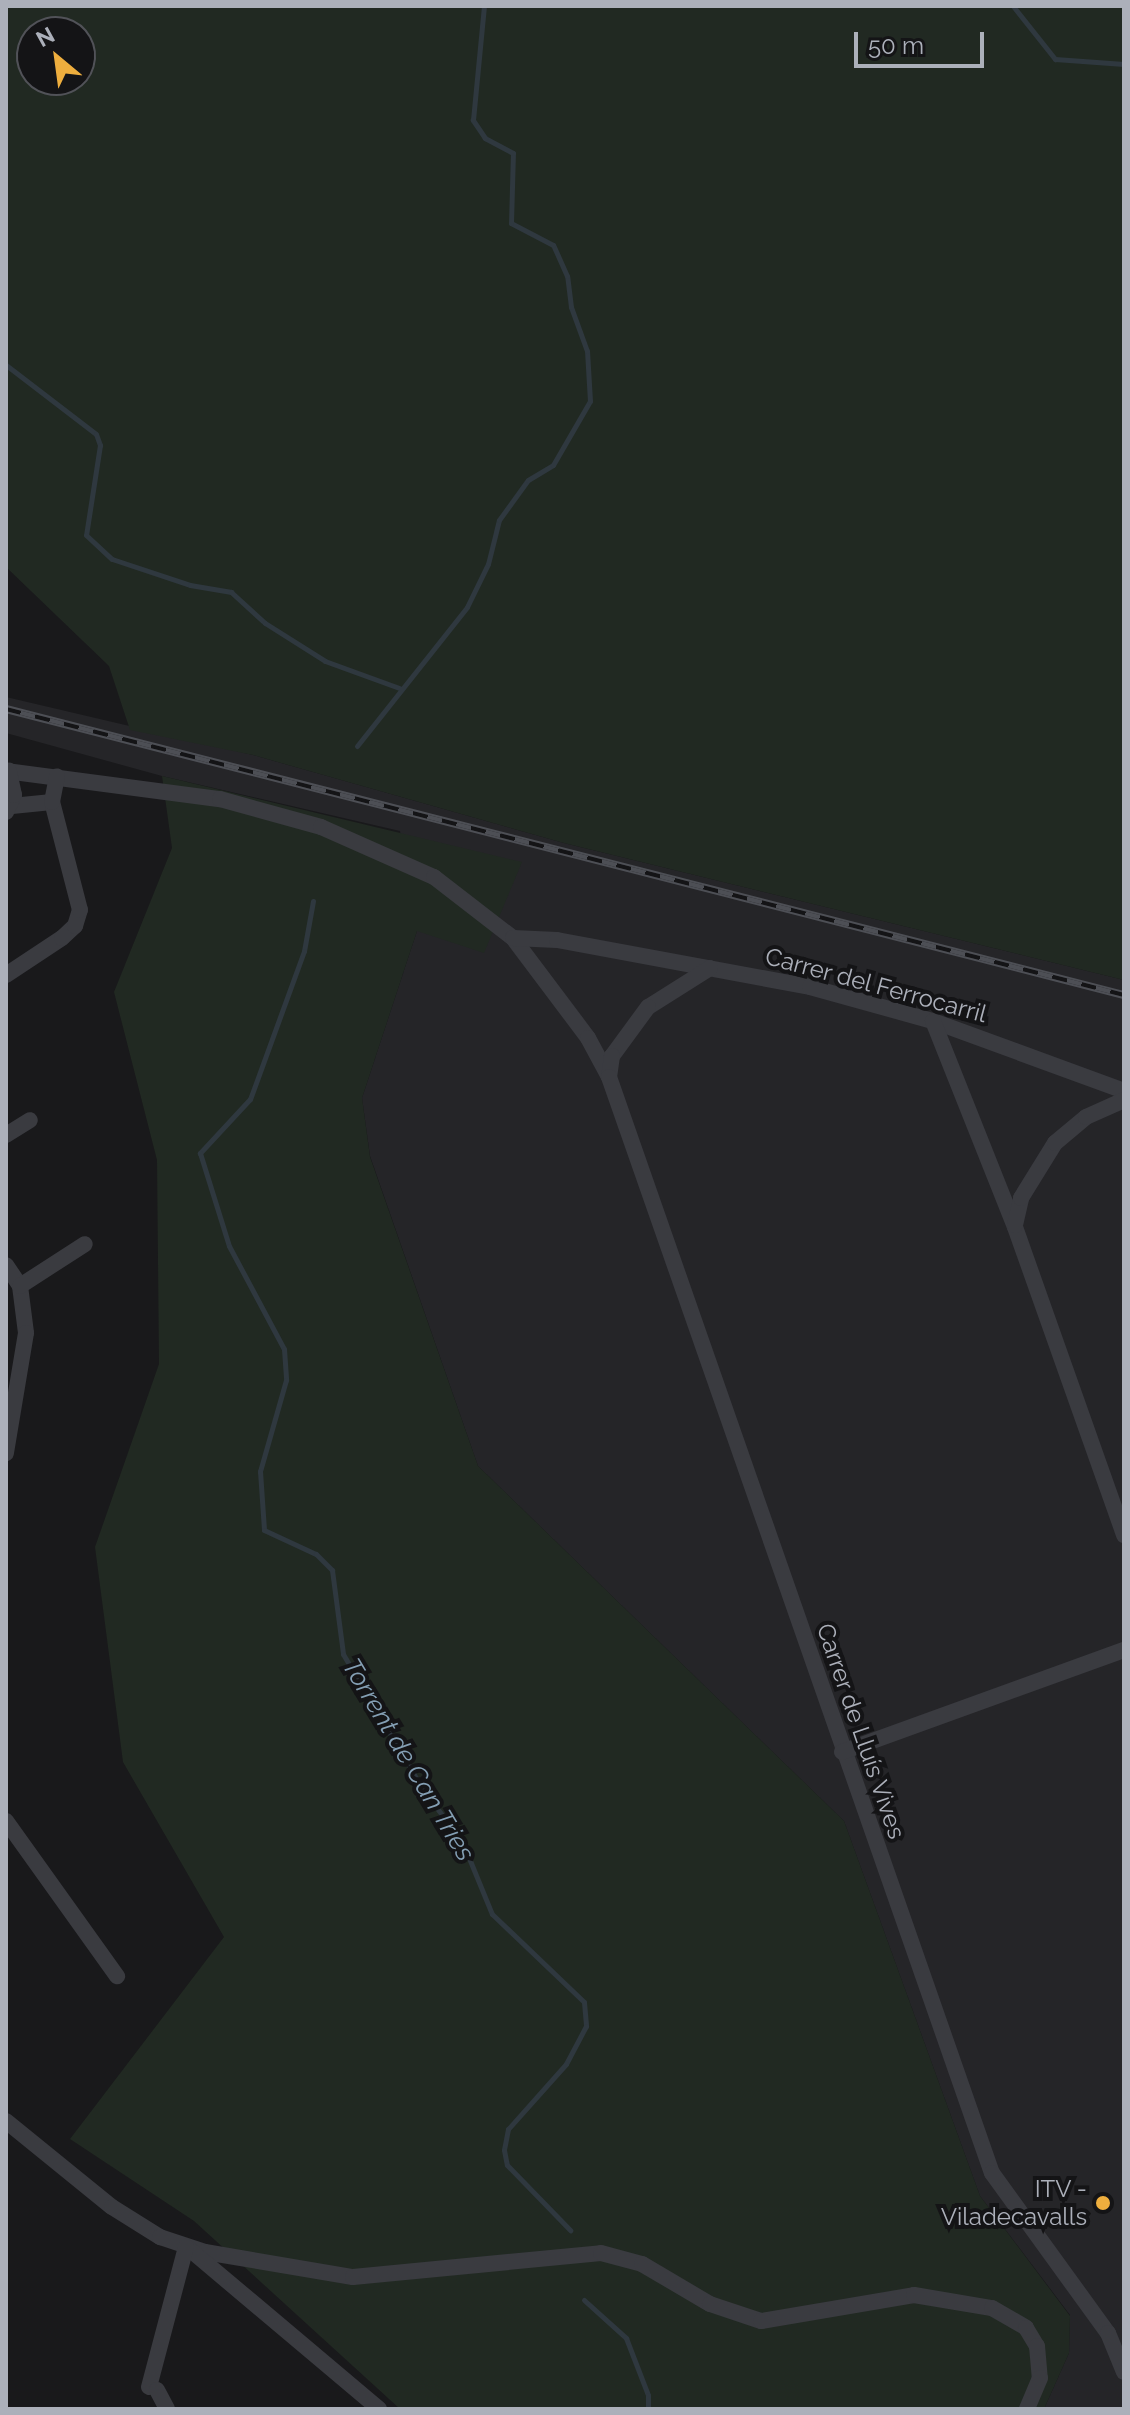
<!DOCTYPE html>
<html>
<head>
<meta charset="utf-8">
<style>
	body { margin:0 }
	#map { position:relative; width:1130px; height:2415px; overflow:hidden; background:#19191b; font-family:Raleway,sans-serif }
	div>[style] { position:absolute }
	.built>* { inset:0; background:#252528 }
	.green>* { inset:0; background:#212922 }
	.stream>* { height:5px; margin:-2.5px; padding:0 2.5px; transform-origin:2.5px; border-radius:2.5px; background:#2f383f }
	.minor>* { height:16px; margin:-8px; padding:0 8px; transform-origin:8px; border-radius:8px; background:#3a3b40 }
	.rail>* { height:8px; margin-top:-4px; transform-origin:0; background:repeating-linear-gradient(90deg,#141416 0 15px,#4d4f55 0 30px); box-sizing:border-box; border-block:2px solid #4d4f55 }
	.dots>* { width:22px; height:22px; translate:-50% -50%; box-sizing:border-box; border:4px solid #141416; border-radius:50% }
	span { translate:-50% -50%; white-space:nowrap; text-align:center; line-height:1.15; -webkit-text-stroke:8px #141416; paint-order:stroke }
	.street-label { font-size:24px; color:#acb0ba }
	.poi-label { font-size:24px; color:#acb0ba }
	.right { translate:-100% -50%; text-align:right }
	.water-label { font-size:26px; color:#849fb4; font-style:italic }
	.frame { position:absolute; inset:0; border:8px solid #acb0ba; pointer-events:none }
	.north { position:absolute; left:16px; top:16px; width:80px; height:80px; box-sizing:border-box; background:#141416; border:2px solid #515258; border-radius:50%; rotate:331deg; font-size:22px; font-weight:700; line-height:32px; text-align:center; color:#acb0ba }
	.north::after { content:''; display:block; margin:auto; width:28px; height:36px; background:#eeae3e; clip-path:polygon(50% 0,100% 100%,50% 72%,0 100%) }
	.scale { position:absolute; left:854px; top:32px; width:130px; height:36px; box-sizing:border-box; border:4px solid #acb0ba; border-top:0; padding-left:10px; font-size:24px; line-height:28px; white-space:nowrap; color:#acb0ba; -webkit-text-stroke:6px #141416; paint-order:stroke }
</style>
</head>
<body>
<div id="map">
	<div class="built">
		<i style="clip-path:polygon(6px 697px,253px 755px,564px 843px,1124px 980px,1124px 2409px,1044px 2409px,1069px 2353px,1070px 2315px,980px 2196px,844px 1821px,478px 1466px,370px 1156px,362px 1098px,417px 931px,400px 831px,162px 776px,6px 733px)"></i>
	</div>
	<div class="green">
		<i style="clip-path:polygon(evenodd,6px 6px,1124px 6px,1124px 980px,564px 843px,253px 755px,130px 730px,109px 666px,6px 567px,6px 6px,32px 32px,80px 32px,80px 80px,32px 80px,32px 32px)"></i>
		<i style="clip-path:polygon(162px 776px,522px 862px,484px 953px,417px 931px,362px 1098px,370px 1157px,478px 1466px,844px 1821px,980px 2196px,1070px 2316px,1069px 2353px,1044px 2409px,400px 2409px,194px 2221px,70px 2139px,224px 1937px,123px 1762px,95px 1547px,159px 1364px,157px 1160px,114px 992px,172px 848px)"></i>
	</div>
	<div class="stream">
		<i style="left:1013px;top:6px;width:68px;rotate:51.6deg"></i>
		<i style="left:1055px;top:59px;width:69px;rotate:4.1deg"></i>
		<i style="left:6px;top:365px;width:113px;rotate:37.5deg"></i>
		<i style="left:96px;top:434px;width:12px;rotate:70deg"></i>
		<i style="left:100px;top:445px;width:91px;rotate:98.8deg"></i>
		<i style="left:86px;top:535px;width:35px;rotate:43deg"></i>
		<i style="left:112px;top:559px;width:82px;rotate:18.4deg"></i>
		<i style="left:190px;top:585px;width:42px;rotate:9.7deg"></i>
		<i style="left:231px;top:592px;width:46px;rotate:42.4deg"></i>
		<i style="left:265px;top:623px;width:71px;rotate:32.3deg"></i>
		<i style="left:325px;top:661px;width:79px;rotate:20deg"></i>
		<i style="left:357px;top:746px;width:177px;rotate:-51.6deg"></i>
		<i style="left:467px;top:607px;width:48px;rotate:-64deg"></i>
		<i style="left:488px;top:564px;width:45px;rotate:-76deg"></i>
		<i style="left:499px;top:520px;width:49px;rotate:-54.1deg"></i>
		<i style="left:528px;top:480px;width:29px;rotate:-31deg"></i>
		<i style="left:553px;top:465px;width:74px;rotate:-60deg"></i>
		<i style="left:590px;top:401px;width:50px;rotate:-93.4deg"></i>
		<i style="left:587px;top:351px;width:47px;rotate:-110deg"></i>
		<i style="left:571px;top:307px;width:31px;rotate:-97deg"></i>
		<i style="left:567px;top:276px;width:34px;rotate:-114deg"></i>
		<i style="left:553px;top:245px;width:47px;rotate:-152.4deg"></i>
		<i style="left:511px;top:223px;width:70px;rotate:-88.4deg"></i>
		<i style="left:513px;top:153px;width:32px;rotate:-152deg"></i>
		<i style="left:485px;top:138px;width:22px;rotate:-124deg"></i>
		<i style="left:473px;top:120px;width:115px;rotate:-84.5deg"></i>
		<i style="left:313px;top:901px;width:51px;rotate:100.2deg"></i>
		<i style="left:304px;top:951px;width:158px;rotate:110deg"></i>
		<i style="left:250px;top:1099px;width:74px;rotate:132.8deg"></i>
		<i style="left:200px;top:1153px;width:97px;rotate:72.7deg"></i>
		<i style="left:229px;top:1246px;width:117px;rotate:61.9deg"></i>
		<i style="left:284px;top:1349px;width:31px;rotate:86deg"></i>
		<i style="left:286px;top:1380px;width:95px;rotate:105.9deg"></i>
		<i style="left:260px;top:1471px;width:59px;rotate:86.1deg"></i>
		<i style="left:264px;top:1530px;width:57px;rotate:24.8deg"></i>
		<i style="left:316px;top:1554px;width:23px;rotate:45deg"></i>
		<i style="left:332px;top:1570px;width:85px;rotate:82.5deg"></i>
		<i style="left:343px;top:1654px;width:158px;rotate:59.5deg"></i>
		<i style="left:423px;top:1790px;width:64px;rotate:52.6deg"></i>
		<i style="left:462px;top:1841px;width:79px;rotate:67.7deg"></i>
		<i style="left:492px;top:1914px;width:127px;rotate:43.7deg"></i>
		<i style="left:584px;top:2002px;width:24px;rotate:85deg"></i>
		<i style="left:586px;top:2026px;width:43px;rotate:117.8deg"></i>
		<i style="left:566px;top:2064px;width:87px;rotate:131.7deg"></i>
		<i style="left:508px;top:2129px;width:21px;rotate:101deg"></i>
		<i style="left:504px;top:2150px;width:15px;rotate:79deg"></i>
		<i style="left:507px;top:2165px;width:91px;rotate:45.9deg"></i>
		<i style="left:584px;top:2300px;width:57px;rotate:42.1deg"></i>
		<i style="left:626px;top:2338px;width:61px;rotate:68.9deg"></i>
		<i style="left:648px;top:2395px;width:14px;rotate:90deg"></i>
	</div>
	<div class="minor">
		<i style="left:6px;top:771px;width:216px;rotate:7.5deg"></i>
		<i style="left:220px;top:799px;width:105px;rotate:15.5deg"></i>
		<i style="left:321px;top:827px;width:124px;rotate:23.9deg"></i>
		<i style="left:434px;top:877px;width:100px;rotate:37.7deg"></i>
		<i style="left:513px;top:938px;width:125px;rotate:53.1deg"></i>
		<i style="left:588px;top:1038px;width:44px;rotate:61.7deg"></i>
		<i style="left:12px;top:806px;width:40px;rotate:-5.7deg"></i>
		<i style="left:6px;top:812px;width:19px;rotate:-65deg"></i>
		<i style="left:14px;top:795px;width:25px;rotate:-102deg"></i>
		<i style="left:513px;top:938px;width:44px;rotate:2.6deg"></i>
		<i style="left:557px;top:940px;width:257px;rotate:10.5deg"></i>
		<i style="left:810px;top:987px;width:128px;rotate:15.5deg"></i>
		<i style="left:933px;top:1021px;width:203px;rotate:20.1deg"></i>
		<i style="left:710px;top:968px;width:73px;rotate:147.8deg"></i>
		<i style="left:648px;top:1007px;width:61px;rotate:126.3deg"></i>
		<i style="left:612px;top:1056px;width:21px;rotate:98deg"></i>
		<i style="left:609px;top:1077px;width:1161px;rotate:70.74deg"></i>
		<i style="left:992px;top:2173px;width:198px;rotate:54.1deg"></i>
		<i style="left:1108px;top:2333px;width:42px;rotate:67.7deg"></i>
		<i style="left:6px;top:975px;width:67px;rotate:-33.5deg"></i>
		<i style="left:62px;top:938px;width:18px;rotate:-43deg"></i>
		<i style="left:75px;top:926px;width:17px;rotate:-73deg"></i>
		<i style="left:80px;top:910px;width:112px;rotate:-104.5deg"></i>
		<i style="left:52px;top:802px;width:26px;rotate:-79deg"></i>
		<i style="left:933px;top:1021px;width:222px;rotate:68.3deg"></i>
		<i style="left:1015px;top:1227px;width:327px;rotate:70.5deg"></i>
		<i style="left:6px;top:1135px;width:28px;rotate:-32deg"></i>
		<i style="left:1015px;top:1225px;width:28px;rotate:-77deg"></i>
		<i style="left:1021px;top:1198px;width:65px;rotate:-58.3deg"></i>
		<i style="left:1055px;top:1143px;width:40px;rotate:-40deg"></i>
		<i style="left:1086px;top:1117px;width:42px;rotate:-24.1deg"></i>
		<i style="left:6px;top:1265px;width:25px;rotate:56deg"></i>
		<i style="left:20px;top:1286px;width:47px;rotate:82.7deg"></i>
		<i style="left:26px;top:1333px;width:122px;rotate:99.5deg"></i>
		<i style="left:20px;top:1286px;width:77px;rotate:-32.9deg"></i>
		<i style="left:842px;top:1752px;width:300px;rotate:-19.9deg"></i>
		<i style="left:6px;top:1821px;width:191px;rotate:54.4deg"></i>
		<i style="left:6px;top:2121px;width:136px;rotate:39.1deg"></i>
		<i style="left:112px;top:2207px;width:57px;rotate:32deg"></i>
		<i style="left:160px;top:2237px;width:47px;rotate:18.4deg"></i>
		<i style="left:205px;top:2252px;width:150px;rotate:9.6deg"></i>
		<i style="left:353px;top:2277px;width:249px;rotate:-5.5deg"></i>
		<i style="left:601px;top:2253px;width:42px;rotate:15deg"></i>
		<i style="left:642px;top:2264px;width:79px;rotate:30.5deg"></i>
		<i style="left:710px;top:2304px;width:54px;rotate:18.4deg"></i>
		<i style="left:761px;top:2321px;width:155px;rotate:-9.6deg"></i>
		<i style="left:914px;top:2295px;width:79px;rotate:9.5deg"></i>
		<i style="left:992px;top:2308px;width:39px;rotate:30deg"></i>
		<i style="left:1026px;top:2328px;width:21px;rotate:59deg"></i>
		<i style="left:1037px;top:2346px;width:32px;rotate:85deg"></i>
		<i style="left:1040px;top:2378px;width:34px;rotate:113deg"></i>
		<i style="left:188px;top:2248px;width:250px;rotate:40.1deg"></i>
		<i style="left:149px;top:2387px;width:145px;rotate:-75.2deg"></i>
		<i style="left:157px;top:2390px;width:21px;rotate:62deg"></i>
	</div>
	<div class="rail">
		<i style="left:6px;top:709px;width:1154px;rotate:14.35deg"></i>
	</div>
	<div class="dots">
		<i style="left:1103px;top:2203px;background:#eeae3e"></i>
	</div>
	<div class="street-label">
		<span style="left:876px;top:985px;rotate:15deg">Carrer del Ferrocarril</span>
		<span style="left:861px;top:1731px;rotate:71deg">Carrer de Lluís Vives</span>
	</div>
	<div class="poi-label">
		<span class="right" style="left:1087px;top:2203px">ITV -<br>Viladecavalls</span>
	</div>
	<div class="water-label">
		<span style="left:408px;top:1760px;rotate:59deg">Torrent de Can Tries</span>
	</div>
	<div class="frame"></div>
	<div class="north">N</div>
	<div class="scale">50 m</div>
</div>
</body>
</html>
